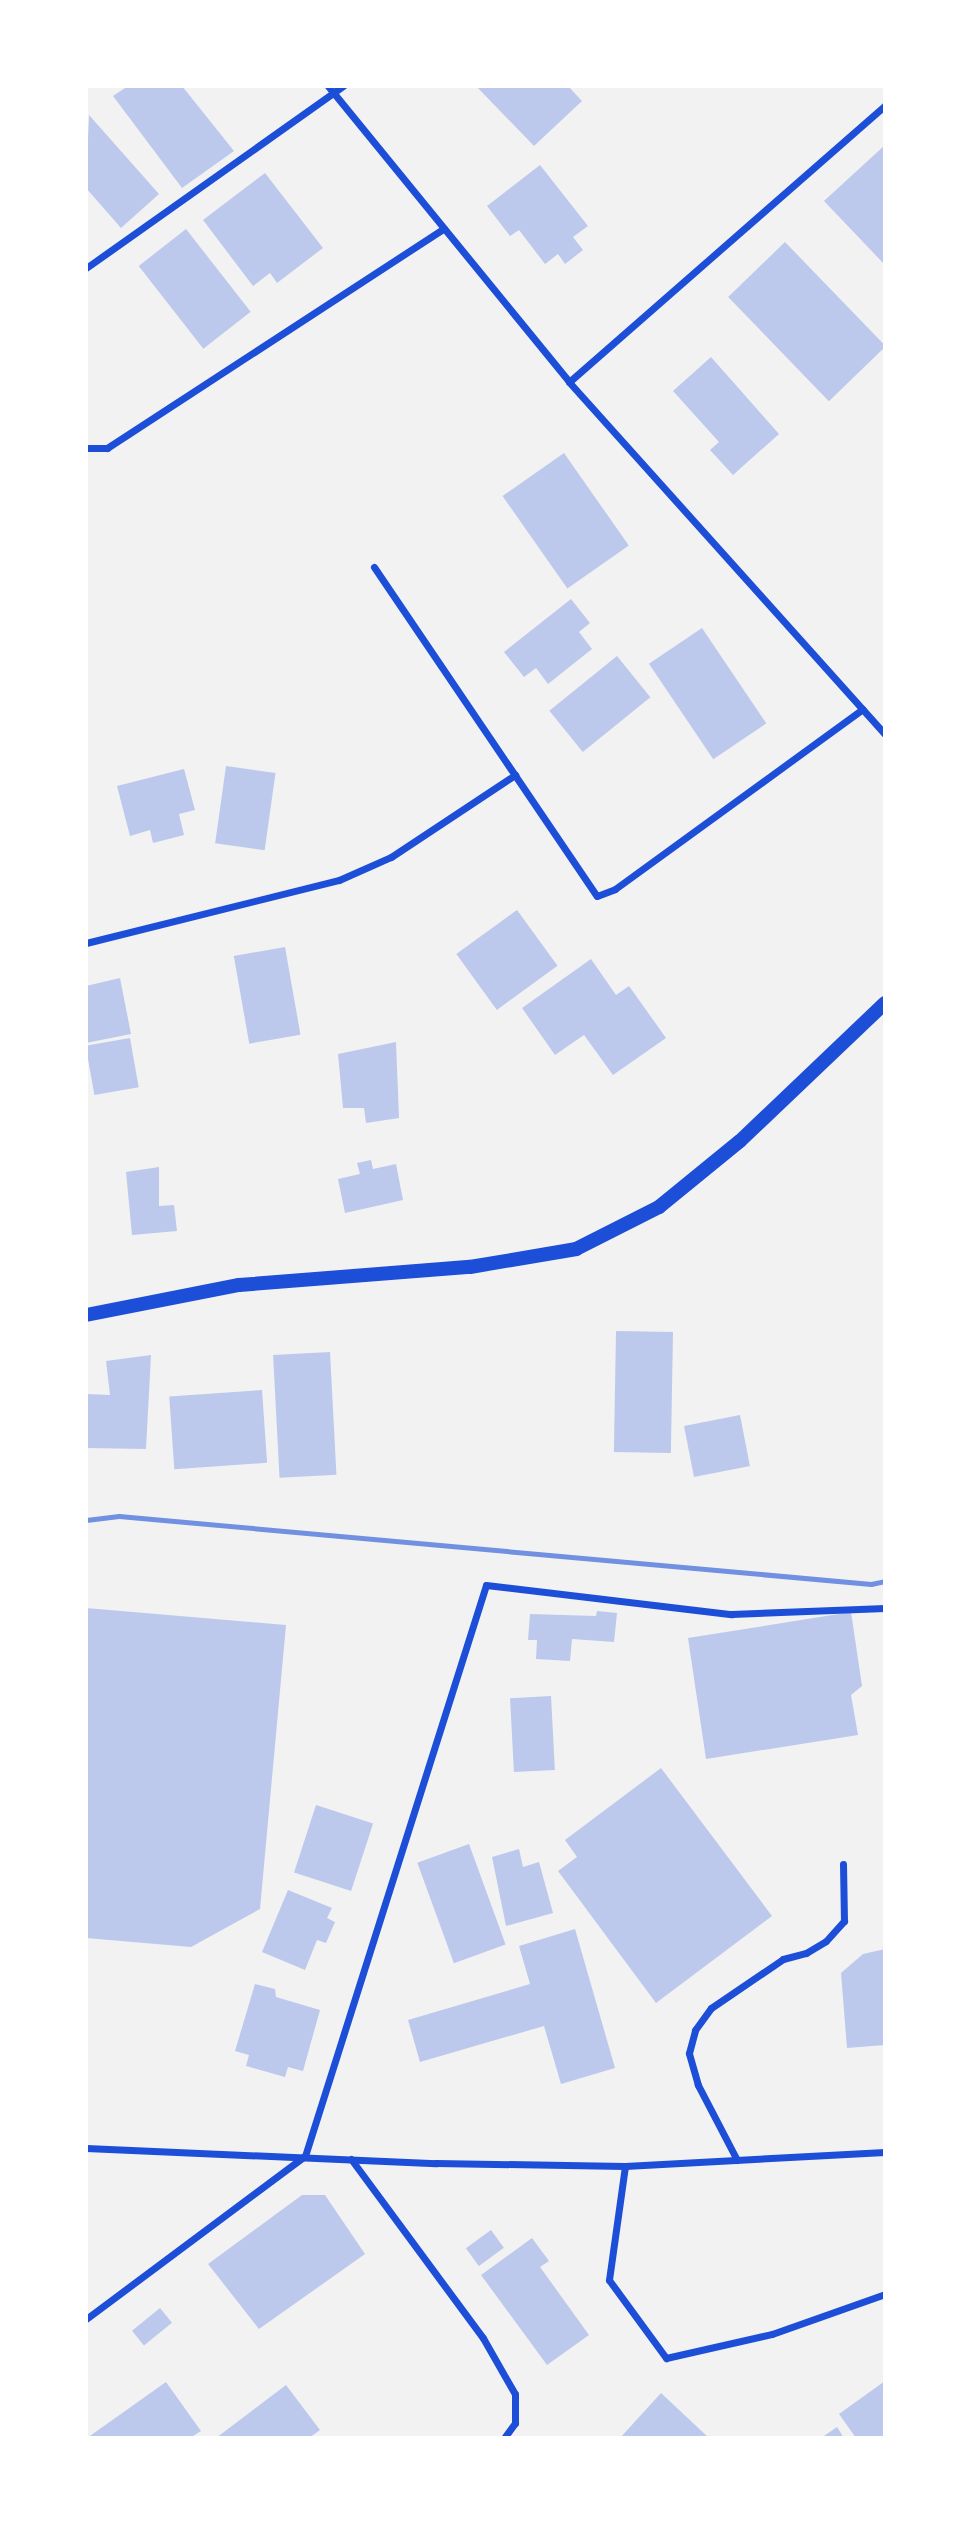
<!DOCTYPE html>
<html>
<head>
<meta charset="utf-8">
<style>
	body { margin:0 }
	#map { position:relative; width:971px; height:2524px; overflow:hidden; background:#f2f2f2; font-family:Quicksand,sans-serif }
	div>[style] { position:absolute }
	.building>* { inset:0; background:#bdc9ec; transform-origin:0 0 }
	.minor>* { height:7px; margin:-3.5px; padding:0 3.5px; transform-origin:3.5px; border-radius:3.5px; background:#1d4ed8 }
	.secondary>* { height:14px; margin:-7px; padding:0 7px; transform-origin:7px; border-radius:7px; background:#1d4ed8 }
	.rail>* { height:5px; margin:-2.5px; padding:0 2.5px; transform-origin:2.5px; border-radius:2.5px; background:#7290e2 }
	span { translate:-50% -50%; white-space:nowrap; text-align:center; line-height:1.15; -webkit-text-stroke:7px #fff; paint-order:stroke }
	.frame { position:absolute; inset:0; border:88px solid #fff; pointer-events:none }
</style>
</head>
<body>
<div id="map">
	<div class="building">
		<i style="clip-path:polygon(128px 86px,182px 86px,234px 151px,182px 188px,113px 96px)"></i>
		<i style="clip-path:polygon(476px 86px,568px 86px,582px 101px,534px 146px)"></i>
		<i style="clip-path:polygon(89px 115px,159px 194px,121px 228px,86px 188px)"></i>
		<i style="clip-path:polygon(885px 145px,885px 265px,824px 201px)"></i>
		<i style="clip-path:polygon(540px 165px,588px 226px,573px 237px,583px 250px,565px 264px,558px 254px,545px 264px,519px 230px,510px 236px,487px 206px)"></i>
		<i style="clip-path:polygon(265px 173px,323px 248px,277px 283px,270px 273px,253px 286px,203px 220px)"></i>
		<i style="left:186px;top:229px;width:105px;height:60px;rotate:52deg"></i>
		<i style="left:785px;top:242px;width:145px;height:79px;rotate:46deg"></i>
		<i style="clip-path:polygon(711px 357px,779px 434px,733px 475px,710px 450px,719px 442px,673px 391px)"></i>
		<i style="left:564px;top:453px;width:113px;height:75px;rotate:55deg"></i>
		<i style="clip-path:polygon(571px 599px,590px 623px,579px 632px,592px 649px,548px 684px,536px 668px,524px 677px,504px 652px)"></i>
		<i style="left:702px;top:628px;width:115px;height:64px;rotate:56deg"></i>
		<i style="left:617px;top:656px;width:53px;height:87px;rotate:51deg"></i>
		<i style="left:226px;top:766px;width:50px;height:78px;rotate:8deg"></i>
		<i style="clip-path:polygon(184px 769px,195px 810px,179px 814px,184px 835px,153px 843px,150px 830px,130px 836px,117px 786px)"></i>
		<i style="left:517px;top:910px;width:69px;height:75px;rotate:54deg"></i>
		<i style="left:285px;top:947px;width:89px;height:52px;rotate:80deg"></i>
		<i style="clip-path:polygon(591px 959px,616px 995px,629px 986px,666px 1038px,613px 1075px,584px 1035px,555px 1055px,522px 1008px)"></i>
		<i style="clip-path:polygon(120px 978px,131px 1034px,86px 1043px,86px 986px)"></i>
		<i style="left:130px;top:1038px;width:50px;height:45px;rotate:80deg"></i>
		<i style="clip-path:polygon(396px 1042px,399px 1118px,366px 1123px,364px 1108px,343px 1108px,338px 1054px)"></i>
		<i style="clip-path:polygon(371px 1160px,373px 1169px,396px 1164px,403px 1200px,345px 1213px,338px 1179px,360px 1174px,357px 1163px)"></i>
		<i style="clip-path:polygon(159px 1167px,159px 1206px,174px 1205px,177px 1231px,132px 1235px,126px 1172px)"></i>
		<i style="left:616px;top:1331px;width:57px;height:121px;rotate:1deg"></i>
		<i style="left:330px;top:1352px;width:123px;height:57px;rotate:87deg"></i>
		<i style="clip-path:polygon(151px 1355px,146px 1449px,86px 1448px,86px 1394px,110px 1395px,106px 1361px)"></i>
		<i style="left:262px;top:1390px;width:73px;height:93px;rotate:86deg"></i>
		<i style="left:740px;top:1415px;width:52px;height:57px;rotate:79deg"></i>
		<i style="clip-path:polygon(86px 1608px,286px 1625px,260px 1909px,191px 1947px,86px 1938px)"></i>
		<i style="clip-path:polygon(597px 1611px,617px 1613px,614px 1642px,572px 1639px,570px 1661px,536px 1659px,537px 1640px,528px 1640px,530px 1614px,596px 1616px)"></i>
		<i style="clip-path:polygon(851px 1612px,862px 1686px,851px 1695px,858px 1735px,706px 1759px,688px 1638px)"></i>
		<i style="left:551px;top:1696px;width:74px;height:41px;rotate:87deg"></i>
		<i style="clip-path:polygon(661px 1768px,772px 1916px,656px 2003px,558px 1871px,577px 1857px,565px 1840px)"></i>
		<i style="left:316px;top:1805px;width:60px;height:71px;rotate:18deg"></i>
		<i style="left:469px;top:1844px;width:107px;height:55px;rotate:70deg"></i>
		<i style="clip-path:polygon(519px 1849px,523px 1867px,539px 1862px,553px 1913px,506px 1926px,492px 1857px)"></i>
		<i style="clip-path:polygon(288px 1890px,332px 1908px,327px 1918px,335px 1922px,326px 1943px,317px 1940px,305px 1970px,262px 1952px)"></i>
		<i style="clip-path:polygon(575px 1929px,615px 2068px,561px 2084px,544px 2026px,420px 2062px,408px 2020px,530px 1984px,519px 1946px)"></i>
		<i style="clip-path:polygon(885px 1949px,885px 2045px,847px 2048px,841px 1973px,863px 1954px)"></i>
		<i style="clip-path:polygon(255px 1984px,275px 1989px,276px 1997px,320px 2010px,303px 2071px,288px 2067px,285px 2077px,246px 2066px,249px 2055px,235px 2051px)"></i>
		<i style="clip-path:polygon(302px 2195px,325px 2195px,365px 2254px,259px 2329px,208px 2264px)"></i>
		<i style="left:491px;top:2230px;width:22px;height:31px;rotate:54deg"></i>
		<i style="clip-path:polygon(532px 2238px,549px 2261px,540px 2267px,589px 2335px,547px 2365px,481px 2275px)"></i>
		<i style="left:160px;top:2308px;width:19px;height:36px;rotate:51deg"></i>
		<i style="clip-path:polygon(885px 2381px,885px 2438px,856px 2438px,839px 2414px)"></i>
		<i style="clip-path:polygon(166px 2382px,201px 2431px,190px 2438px,87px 2438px)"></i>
		<i style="clip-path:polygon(286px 2385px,320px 2430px,309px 2438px,216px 2438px)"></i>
		<i style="clip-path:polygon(661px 2393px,709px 2438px,620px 2438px)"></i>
		<i style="clip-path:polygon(837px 2427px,844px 2438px,821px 2438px)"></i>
	</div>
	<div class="minor">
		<i style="left:328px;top:86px;width:382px;rotate:50.8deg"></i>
		<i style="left:569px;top:382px;width:473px;rotate:48.1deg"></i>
		<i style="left:86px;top:268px;width:315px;rotate:-35.3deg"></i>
		<i style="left:569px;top:382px;width:420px;rotate:-41.2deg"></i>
		<i style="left:86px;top:448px;width:21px"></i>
		<i style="left:107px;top:448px;width:402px;rotate:-33.1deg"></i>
		<i style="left:374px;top:567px;width:397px;rotate:55.9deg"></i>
		<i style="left:597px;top:896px;width:19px;rotate:-21deg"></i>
		<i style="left:615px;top:889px;width:306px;rotate:-36deg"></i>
		<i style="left:86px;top:943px;width:261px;rotate:-14deg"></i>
		<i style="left:339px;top:880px;width:57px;rotate:-23.9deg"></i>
		<i style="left:391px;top:857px;width:149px;rotate:-33.5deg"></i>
		<i style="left:86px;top:2148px;width:350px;rotate:2.5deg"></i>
		<i style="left:436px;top:2163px;width:189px;rotate:0.9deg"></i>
		<i style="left:625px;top:2166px;width:260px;rotate:-3.1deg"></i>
		<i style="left:351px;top:2159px;width:222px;rotate:53.6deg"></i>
		<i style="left:483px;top:2338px;width:64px;rotate:60.3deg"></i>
		<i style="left:515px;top:2394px;width:29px;rotate:90deg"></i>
		<i style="left:515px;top:2423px;width:19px;rotate:126deg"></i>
		<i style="left:737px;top:2160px;width:85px;rotate:-117.5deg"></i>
		<i style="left:698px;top:2085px;width:33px;rotate:-106deg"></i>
		<i style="left:689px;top:2053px;width:24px;rotate:-75deg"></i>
		<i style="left:695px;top:2030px;width:27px;rotate:-54deg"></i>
		<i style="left:711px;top:2008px;width:87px;rotate:-34.2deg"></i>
		<i style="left:783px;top:1959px;width:24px;rotate:-15deg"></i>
		<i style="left:806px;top:1953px;width:23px;rotate:-31deg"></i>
		<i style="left:826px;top:1941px;width:27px;rotate:-48deg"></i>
		<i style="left:844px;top:1921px;width:57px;rotate:-91deg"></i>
		<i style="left:625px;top:2166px;width:115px;rotate:98deg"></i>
		<i style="left:609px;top:2280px;width:97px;rotate:53.8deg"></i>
		<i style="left:666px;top:2358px;width:109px;rotate:-12.8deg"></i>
		<i style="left:772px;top:2334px;width:120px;rotate:-19.5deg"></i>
		<i style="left:86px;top:2319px;width:273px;rotate:-36.7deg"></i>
		<i style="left:305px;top:2156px;width:599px;rotate:-72.41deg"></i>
		<i style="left:486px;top:1585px;width:247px;rotate:6.8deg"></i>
		<i style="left:731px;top:1614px;width:154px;rotate:-2.2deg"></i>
	</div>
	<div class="secondary">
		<i style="left:86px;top:1315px;width:156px;rotate:-11.1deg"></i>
		<i style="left:239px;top:1285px;width:232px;rotate:-4.5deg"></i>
		<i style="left:470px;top:1267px;width:108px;rotate:-9.6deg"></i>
		<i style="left:576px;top:1249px;width:93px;rotate:-26.8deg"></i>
		<i style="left:659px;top:1207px;width:104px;rotate:-39.2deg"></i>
		<i style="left:740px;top:1141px;width:200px;rotate:-43.6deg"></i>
	</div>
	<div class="rail">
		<i style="left:86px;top:1520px;width:33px;rotate:-7deg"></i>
		<i style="left:119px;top:1516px;width:755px;rotate:5.17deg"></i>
		<i style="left:871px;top:1584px;width:14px;rotate:-12deg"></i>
	</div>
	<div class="frame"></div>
</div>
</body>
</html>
